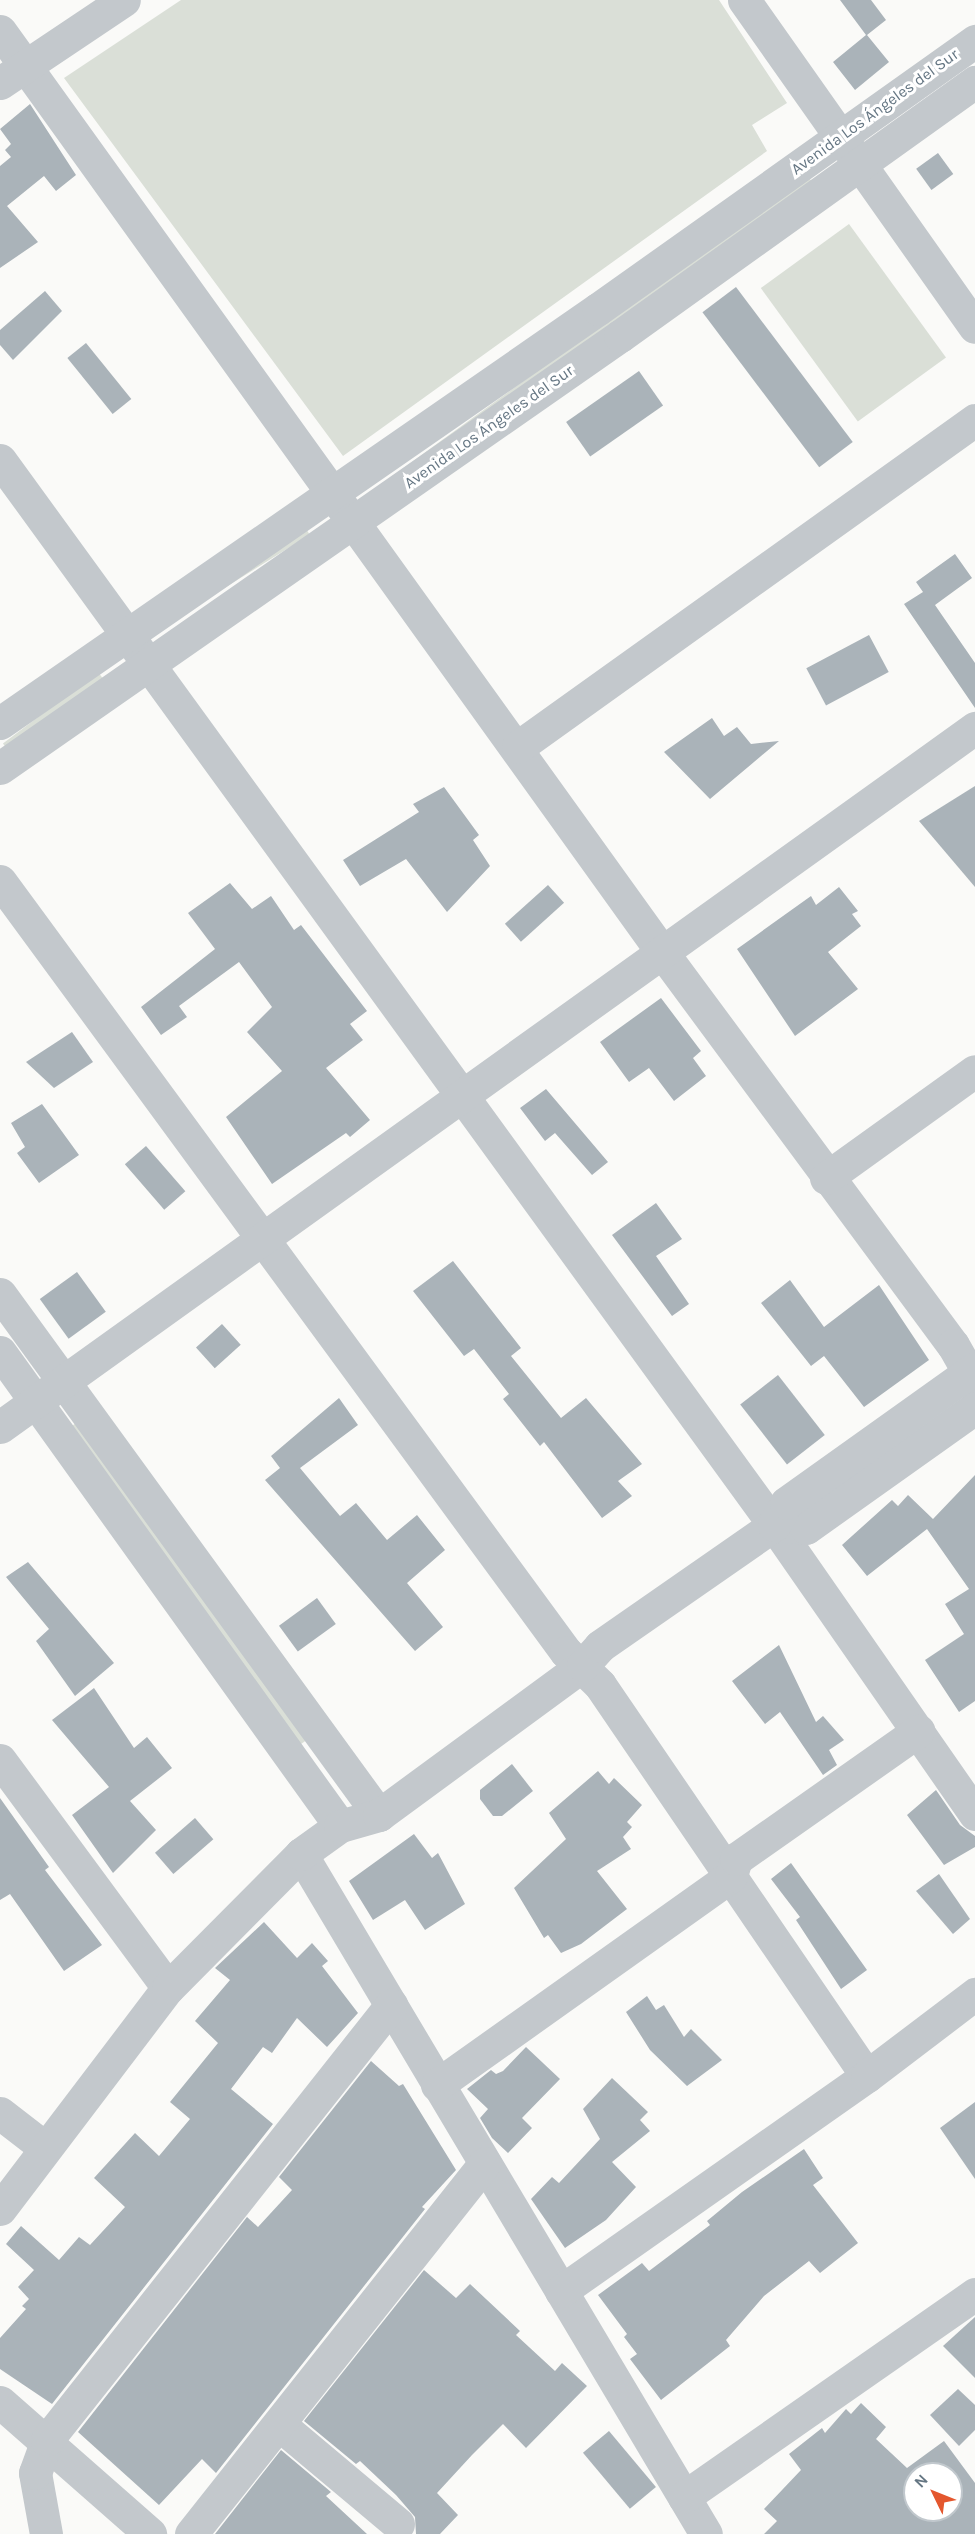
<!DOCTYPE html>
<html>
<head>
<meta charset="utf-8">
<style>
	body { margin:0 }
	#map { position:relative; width:975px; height:2534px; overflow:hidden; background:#fafaf8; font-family:Karla,sans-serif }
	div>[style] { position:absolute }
	.green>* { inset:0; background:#dadfd7; transform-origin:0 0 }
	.building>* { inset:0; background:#aab3b9; transform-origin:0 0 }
	.minor>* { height:33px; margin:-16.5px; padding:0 16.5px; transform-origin:16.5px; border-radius:16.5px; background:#c3c8cc }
	.tertiary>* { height:33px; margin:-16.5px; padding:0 16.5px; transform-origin:16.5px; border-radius:16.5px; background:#c3c8cc }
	span { translate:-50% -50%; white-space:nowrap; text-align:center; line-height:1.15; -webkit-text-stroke:6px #fff; paint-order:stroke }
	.street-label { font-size:16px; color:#657683 }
	.north { position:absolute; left:903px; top:2462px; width:60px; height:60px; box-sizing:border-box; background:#fff; border:2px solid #c1c8cd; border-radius:50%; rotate:313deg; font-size:16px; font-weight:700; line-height:24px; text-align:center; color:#657683 }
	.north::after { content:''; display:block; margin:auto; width:21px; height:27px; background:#e4572e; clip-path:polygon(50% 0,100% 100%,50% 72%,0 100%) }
</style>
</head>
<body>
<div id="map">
	<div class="green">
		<i style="clip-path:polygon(181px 0,719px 0,787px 103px,752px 125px,767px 151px,343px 456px,64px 78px)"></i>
		<i style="left:807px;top:175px;width:9px;height:531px;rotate:54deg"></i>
		<i style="left:849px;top:224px;width:165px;height:109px;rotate:54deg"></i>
		<i style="left:305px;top:527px;width:9px;height:162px;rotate:58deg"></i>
		<i style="left:98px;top:672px;width:10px;height:119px;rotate:53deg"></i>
		<i style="left:76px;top:1423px;width:392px;height:8px;rotate:54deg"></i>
	</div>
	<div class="building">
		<i style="clip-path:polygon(840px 0,871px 0,886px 20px,867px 35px,889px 62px,855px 90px,833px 62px,866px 35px)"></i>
		<i style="clip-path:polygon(30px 104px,76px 175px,56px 191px,44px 176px,7px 206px,38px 242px,0 268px,0 166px,11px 157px,5px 150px,11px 144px,0 129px)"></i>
		<i style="left:938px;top:153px;width:26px;height:27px;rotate:54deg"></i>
		<i style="left:736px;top:287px;width:194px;height:42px;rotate:53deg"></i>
		<i style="clip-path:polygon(45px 291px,62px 311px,13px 360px,0 345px,0 330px)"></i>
		<i style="left:86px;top:343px;width:72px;height:24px;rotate:51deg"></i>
		<i style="left:639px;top:371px;width:42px;height:89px;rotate:55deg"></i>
		<i style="clip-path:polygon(955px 554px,972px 578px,935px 605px,975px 663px,975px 708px,904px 604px,923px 592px,916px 582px)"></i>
		<i style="left:869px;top:635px;width:42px;height:71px;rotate:62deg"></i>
		<i style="clip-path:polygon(712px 718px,724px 736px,737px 727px,751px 744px,779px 741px,710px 799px,664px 752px)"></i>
		<i style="clip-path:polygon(975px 786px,975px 887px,919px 821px)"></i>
		<i style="clip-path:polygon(444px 787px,479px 835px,473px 840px,490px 866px,447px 912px,406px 859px,360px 886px,343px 860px,419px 812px,413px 804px)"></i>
		<i style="clip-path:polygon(230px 883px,252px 909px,271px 896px,294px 930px,301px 925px,367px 1011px,350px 1024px,363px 1040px,326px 1068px,370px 1120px,350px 1137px,346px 1133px,272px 1184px,226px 1117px,282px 1071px,247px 1032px,272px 1007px,239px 962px,179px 1006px,187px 1017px,161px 1035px,141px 1007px,215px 949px,188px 913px)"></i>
		<i style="left:548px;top:885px;width:24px;height:58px;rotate:48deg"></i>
		<i style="clip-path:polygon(839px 887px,858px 911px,852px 914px,861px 926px,828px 952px,858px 989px,795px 1036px,737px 949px,811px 896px,816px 905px)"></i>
		<i style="clip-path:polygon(661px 998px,701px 1051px,693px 1058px,706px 1076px,674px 1101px,649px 1068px,629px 1082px,600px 1042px)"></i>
		<i style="clip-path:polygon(72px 1032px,93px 1062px,54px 1088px,26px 1062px)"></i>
		<i style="clip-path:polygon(546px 1089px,608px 1162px,592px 1175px,555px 1133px,545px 1141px,520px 1108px)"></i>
		<i style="clip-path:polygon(42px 1104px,79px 1155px,39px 1183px,17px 1153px,25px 1147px,11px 1123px)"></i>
		<i style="left:146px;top:1146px;width:60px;height:28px;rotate:49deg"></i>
		<i style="clip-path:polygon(656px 1203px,682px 1239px,656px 1256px,689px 1304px,672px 1316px,612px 1235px)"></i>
		<i style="clip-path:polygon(453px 1261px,521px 1348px,511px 1356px,561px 1418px,586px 1398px,642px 1464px,618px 1481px,632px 1496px,602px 1518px,544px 1442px,540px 1446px,503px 1399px,509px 1394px,474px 1349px,464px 1356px,413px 1291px)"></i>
		<i style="left:77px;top:1272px;width:49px;height:46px;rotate:54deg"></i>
		<i style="clip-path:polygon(790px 1280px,824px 1327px,879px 1285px,929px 1360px,864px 1407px,824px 1356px,811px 1366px,761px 1303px)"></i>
		<i style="left:222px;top:1324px;width:28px;height:35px;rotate:48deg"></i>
		<i style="left:778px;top:1375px;width:76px;height:48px;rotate:52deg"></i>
		<i style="clip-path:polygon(339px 1398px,358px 1425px,300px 1468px,340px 1516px,356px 1503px,387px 1540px,417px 1515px,445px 1550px,407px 1583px,443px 1627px,415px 1651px,265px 1480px,280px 1468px,271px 1456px)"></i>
		<i style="clip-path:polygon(975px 1475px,975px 1701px,959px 1712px,925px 1660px,964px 1634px,945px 1604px,969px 1589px,927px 1529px,867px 1576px,842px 1545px,892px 1500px,898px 1506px,908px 1495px,933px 1519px)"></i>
		<i style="clip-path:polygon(28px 1562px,114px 1663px,75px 1696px,36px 1641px,49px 1629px,6px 1577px)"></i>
		<i style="left:317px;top:1598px;width:32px;height:47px;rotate:54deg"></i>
		<i style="clip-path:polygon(779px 1645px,816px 1722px,823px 1716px,844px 1740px,829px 1750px,837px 1765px,823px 1775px,780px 1712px,765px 1724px,732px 1681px)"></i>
		<i style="clip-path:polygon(94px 1688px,134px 1748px,147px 1737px,172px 1768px,130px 1801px,156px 1830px,113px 1873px,72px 1815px,109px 1787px,52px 1720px)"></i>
		<i style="clip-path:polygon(512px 1764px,533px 1791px,502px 1816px,493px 1816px,480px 1799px,480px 1790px)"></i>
		<i style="clip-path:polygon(598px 1771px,609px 1784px,614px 1778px,642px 1805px,627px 1822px,632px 1827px,623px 1837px,631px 1849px,597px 1871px,627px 1909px,581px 1944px,561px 1953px,548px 1935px,544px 1938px,514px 1888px,566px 1839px,549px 1813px)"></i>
		<i style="clip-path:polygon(936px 1790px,960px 1825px,975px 1836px,975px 1847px,944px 1865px,907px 1815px)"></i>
		<i style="clip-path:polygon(0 1798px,49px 1867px,45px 1870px,102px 1945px,64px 1971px,10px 1894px,0 1900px)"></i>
		<i style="left:195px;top:1818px;width:28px;height:53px;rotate:49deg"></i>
		<i style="clip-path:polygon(414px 1834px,432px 1858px,438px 1853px,465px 1904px,425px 1930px,405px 1900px,373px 1920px,349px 1881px)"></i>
		<i style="clip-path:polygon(791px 1863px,867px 1970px,841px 1989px,796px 1920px,800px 1917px,771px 1879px)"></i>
		<i style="clip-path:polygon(939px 1874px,970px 1919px,953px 1934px,916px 1891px)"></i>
		<i style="clip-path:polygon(264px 1922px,297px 1958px,312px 1943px,328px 1961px,322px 1966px,358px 2013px,327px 2047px,297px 2018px,272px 2053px,263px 2047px,231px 2089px,273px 2124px,52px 2404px,0 2369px,0 2338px,26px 2309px,22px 2306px,29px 2299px,18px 2287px,34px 2270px,6px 2244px,21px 2226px,59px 2260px,79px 2237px,90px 2245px,125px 2207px,94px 2178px,135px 2133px,159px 2156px,190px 2119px,170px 2102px,218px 2043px,195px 2021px,230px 1980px,215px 1968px)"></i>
		<i style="clip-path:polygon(647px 1996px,656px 2010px,664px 2005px,684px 2037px,691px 2029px,722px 2060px,687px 2086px,650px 2050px,626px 2012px)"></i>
		<i style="clip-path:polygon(526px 2047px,560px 2079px,522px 2118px,532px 2128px,508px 2153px,492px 2138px,480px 2118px,488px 2109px,467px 2089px,491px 2070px,496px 2074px,503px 2071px)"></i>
		<i style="clip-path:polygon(371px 2061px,399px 2086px,403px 2084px,456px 2170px,422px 2207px,425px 2209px,216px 2473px,202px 2459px,159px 2505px,78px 2432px,247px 2217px,258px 2227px,292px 2190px,279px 2177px)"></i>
		<i style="clip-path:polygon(612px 2078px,648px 2112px,640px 2120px,650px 2131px,612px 2162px,636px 2187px,606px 2220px,565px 2248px,531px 2199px,552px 2177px,559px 2183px,600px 2139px,583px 2109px)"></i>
		<i style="clip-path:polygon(975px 2102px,975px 2179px,940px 2128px)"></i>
		<i style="clip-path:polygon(804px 2149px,823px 2178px,813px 2185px,858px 2243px,820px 2273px,809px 2261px,764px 2296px,726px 2340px,730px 2346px,661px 2400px,630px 2359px,637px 2354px,624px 2337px,627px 2334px,598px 2295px,642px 2263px,649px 2271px,710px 2225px,707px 2221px,742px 2192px)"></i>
		<i style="clip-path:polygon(424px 2270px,456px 2298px,470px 2284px,520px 2331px,516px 2335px,555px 2371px,562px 2363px,587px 2386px,526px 2448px,503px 2424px,472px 2455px,437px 2493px,458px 2515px,440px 2534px,416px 2534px,415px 2517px,396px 2495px,360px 2461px,356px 2464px,304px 2421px)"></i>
		<i style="clip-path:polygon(975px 2317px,975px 2378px,943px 2346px)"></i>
		<i style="clip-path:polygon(958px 2389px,975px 2405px,975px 2430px,959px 2446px,930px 2415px)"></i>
		<i style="clip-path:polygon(evenodd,861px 2403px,886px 2427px,876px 2439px,907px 2468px,944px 2441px,975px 2483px,975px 2534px,764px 2534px,777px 2521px,764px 2509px,801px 2470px,789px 2454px,822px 2428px,825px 2433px,846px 2409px,851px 2414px,861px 2403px,915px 2474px,951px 2474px,951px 2510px,915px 2510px,915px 2474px)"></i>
		<i style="left:609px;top:2431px;width:73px;height:34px;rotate:50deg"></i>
		<i style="clip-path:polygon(281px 2450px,331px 2492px,326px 2496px,367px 2534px,215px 2534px)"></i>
	</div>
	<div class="minor">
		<i style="left:744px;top:0;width:400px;rotate:54.8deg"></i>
		<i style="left:0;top:31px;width:1134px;rotate:54.29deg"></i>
		<i style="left:662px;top:952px;width:489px;rotate:53.5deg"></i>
		<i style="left:953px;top:1345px;width:45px;rotate:60.6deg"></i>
		<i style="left:0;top:83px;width:149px;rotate:-33.8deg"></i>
		<i style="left:0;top:460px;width:1317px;rotate:53.99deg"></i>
		<i style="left:774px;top:1525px;width:352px;rotate:55.2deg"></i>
		<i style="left:518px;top:747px;width:562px;rotate:-35.59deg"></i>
		<i style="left:0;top:881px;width:956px;rotate:53.72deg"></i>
		<i style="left:566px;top:1652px;width:47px;rotate:44.1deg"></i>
		<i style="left:600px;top:1685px;width:473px;rotate:55.7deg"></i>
		<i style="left:826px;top:1178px;width:183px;rotate:-35.7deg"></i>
		<i style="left:0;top:1294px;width:644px;rotate:53.97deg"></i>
		<i style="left:0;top:1352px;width:583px;rotate:54.35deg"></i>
		<i style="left:0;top:1427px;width:1200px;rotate:-35.64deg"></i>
		<i style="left:0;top:1760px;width:283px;rotate:53.6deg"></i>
		<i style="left:301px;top:1854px;width:791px;rotate:59.22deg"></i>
		<i style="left:437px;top:2085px;width:361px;rotate:-35.4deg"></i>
		<i style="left:731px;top:1876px;width:18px;rotate:-74deg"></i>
		<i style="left:736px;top:1859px;width:223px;rotate:-35.1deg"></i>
		<i style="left:0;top:2113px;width:56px;rotate:37.7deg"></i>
		<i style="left:561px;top:2291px;width:374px;rotate:-35.1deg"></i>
		<i style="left:867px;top:2076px;width:136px;rotate:-37.2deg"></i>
		<i style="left:0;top:2402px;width:200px;rotate:41.3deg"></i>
		<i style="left:280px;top:2425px;width:154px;rotate:40deg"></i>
		<i style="left:684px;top:2497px;width:355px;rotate:-34.9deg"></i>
		<i style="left:46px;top:2534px;width:62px;rotate:-100.2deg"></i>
		<i style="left:35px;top:2473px;width:35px;rotate:-70deg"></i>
		<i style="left:47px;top:2440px;width:555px;rotate:-51.66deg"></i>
		<i style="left:191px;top:2534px;width:473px;rotate:-51.6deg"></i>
	</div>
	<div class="tertiary">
		<i style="left:0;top:723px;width:727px;rotate:-34.7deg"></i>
		<i style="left:598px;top:309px;width:463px;rotate:-35.4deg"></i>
		<i style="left:0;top:768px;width:756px;rotate:-34.87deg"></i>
		<i style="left:620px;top:336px;width:437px;rotate:-35.6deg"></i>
		<i style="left:774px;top:1525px;width:32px;rotate:5deg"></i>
		<i style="left:806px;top:1528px;width:207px;rotate:-35.4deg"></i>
		<i style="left:0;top:2209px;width:278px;rotate:-52.8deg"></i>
		<i style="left:168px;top:1988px;width:189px;rotate:-45.2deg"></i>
		<i style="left:301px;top:1854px;width:48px;rotate:-35.7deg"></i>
		<i style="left:340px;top:1826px;width:41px;rotate:-15.8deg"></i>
		<i style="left:379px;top:1815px;width:253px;rotate:-36.3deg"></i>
		<i style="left:583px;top:1665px;width:25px;rotate:-48deg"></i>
		<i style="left:600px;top:1646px;width:212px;rotate:-34.8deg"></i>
		<i style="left:774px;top:1525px;width:25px;rotate:-61deg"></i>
		<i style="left:786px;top:1503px;width:232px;rotate:-35.5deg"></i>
	</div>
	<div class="street-label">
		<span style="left:875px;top:112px;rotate:-36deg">Avenida Los Ángeles del Sur</span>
		<span style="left:489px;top:427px;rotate:-35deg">Avenida Los Ángeles del Sur</span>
	</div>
	<div class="north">N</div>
</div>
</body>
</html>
